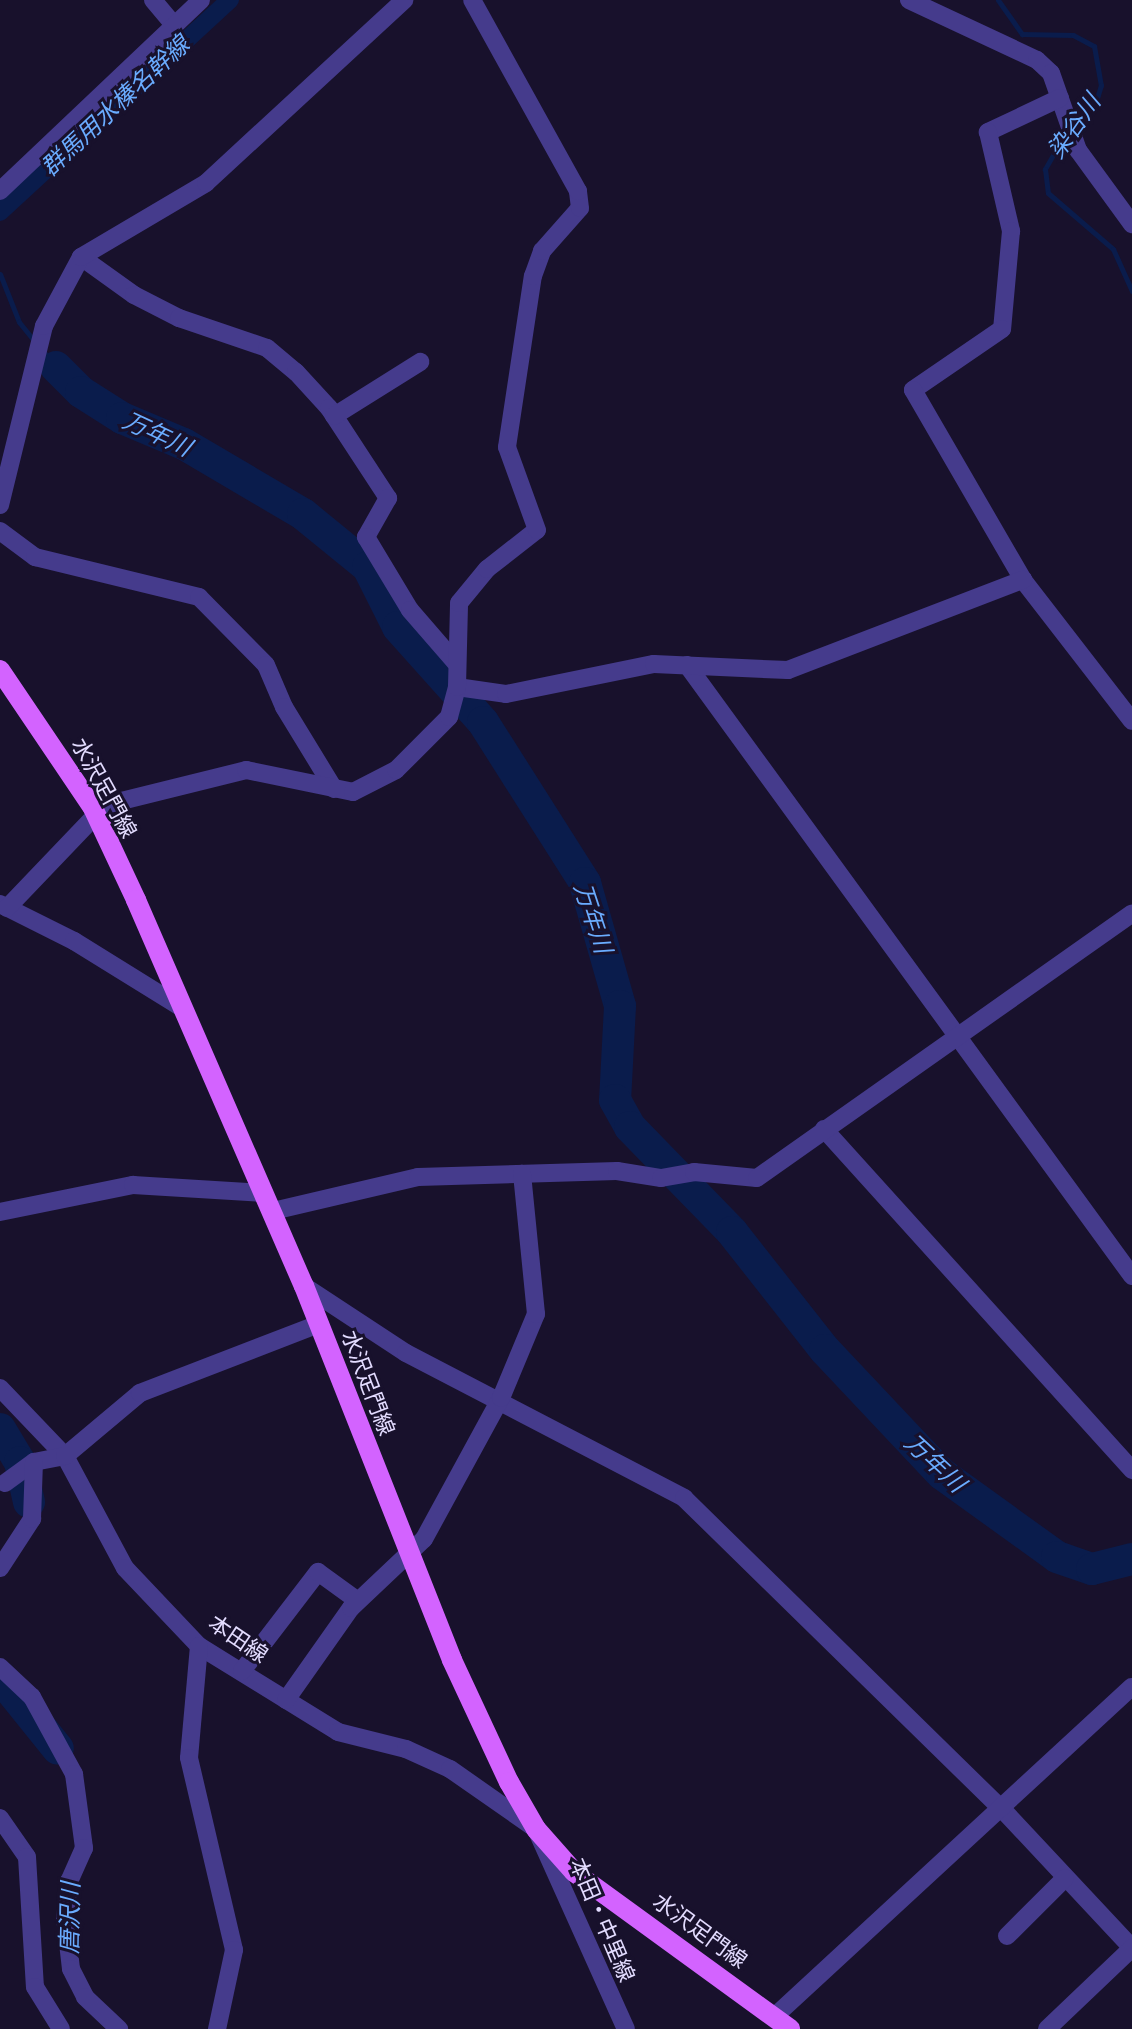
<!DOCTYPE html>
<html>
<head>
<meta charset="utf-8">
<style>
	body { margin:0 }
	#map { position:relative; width:1132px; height:2029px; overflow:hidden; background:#18112c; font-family:Cabin,"Noto Sans JP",sans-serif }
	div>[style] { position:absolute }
	.stream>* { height:5px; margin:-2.5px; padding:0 2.5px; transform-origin:2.5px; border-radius:2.5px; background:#0a1c4c }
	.canal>* { height:18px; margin:-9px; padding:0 9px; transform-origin:9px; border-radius:9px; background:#0a1c4c }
	.river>* { height:32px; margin:-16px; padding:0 16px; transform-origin:16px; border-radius:16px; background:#0a1c4c }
	.minor>* { height:18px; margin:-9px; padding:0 9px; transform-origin:9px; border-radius:9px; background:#453b8c }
	.major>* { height:20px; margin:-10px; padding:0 10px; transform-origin:10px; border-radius:10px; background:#d363ff }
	span { translate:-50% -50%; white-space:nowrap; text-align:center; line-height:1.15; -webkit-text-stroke:6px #18112c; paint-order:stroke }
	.street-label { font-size:22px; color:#e3dcff }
	.water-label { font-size:24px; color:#6aacff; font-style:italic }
</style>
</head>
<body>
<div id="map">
	<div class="stream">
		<i style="left:998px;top:0;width:42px;rotate:54.8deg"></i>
		<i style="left:1022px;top:34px;width:51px;rotate:1.1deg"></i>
		<i style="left:1073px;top:35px;width:24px;rotate:28deg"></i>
		<i style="left:1094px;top:46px;width:40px;rotate:80deg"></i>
		<i style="left:1101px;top:85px;width:17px;rotate:107deg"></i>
		<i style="left:1096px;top:101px;width:33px;rotate:134deg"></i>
		<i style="left:1066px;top:132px;width:43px;rotate:119.6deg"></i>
		<i style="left:1045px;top:169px;width:24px;rotate:83deg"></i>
		<i style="left:1048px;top:193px;width:86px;rotate:40.7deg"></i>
		<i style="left:1113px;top:249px;width:46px;rotate:65.7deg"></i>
		<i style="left:0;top:274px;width:52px;rotate:68.4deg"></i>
		<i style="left:19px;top:322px;width:27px;rotate:51deg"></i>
		<i style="left:43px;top:351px;width:21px;rotate:51deg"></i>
	</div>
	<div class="canal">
		<i style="left:0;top:212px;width:313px;rotate:-42.7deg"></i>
	</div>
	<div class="river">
		<i style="left:56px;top:367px;width:35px;rotate:45deg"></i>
		<i style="left:81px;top:392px;width:49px;rotate:32.4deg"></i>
		<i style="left:122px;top:418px;width:67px;rotate:22.8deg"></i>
		<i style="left:184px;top:444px;width:138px;rotate:30.5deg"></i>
		<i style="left:303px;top:514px;width:84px;rotate:39.2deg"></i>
		<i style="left:368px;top:567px;width:67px;rotate:63.4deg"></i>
		<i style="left:398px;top:627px;width:127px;rotate:48.2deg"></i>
		<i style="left:483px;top:722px;width:191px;rotate:57.6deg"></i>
		<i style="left:585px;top:883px;width:128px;rotate:74.1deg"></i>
		<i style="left:620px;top:1006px;width:94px;rotate:93deg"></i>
		<i style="left:615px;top:1100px;width:31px;rotate:61deg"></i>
		<i style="left:630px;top:1127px;width:146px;rotate:45.8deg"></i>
		<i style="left:732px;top:1232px;width:150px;rotate:51.8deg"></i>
		<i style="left:825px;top:1350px;width:170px;rotate:46.7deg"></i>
		<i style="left:942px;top:1474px;width:142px;rotate:35.8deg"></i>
		<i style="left:1057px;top:1557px;width:37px;rotate:19deg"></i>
		<i style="left:1092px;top:1569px;width:41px;rotate:-14deg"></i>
		<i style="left:0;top:1429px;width:39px;rotate:59deg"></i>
		<i style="left:20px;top:1462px;width:41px;rotate:77.3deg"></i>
		<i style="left:0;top:1677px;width:92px;rotate:51.1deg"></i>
	</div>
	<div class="minor">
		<i style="left:153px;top:0;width:33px;rotate:50deg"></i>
		<i style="left:909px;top:0;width:141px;rotate:25.1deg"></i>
		<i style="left:1037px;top:60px;width:19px;rotate:43deg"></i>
		<i style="left:1051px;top:73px;width:82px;rotate:70.7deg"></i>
		<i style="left:1078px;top:150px;width:92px;rotate:53.9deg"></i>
		<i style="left:1060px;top:98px;width:80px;rotate:154.7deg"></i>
		<i style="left:988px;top:132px;width:102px;rotate:76.9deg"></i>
		<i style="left:1011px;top:231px;width:98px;rotate:95.2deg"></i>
		<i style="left:1002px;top:329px;width:108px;rotate:145.6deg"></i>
		<i style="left:913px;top:390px;width:220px;rotate:59.9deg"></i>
		<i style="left:1023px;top:580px;width:178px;rotate:52.3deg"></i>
		<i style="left:0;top:191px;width:277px;rotate:-43.5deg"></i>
		<i style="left:81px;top:257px;width:65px;rotate:35.6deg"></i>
		<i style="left:134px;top:295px;width:51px;rotate:27.1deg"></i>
		<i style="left:179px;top:318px;width:93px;rotate:18.8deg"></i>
		<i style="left:267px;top:348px;width:38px;rotate:40deg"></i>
		<i style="left:296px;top:372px;width:49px;rotate:47.5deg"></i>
		<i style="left:329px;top:408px;width:108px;rotate:56.8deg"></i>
		<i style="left:388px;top:498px;width:45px;rotate:119.4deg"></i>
		<i style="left:366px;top:537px;width:85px;rotate:58.9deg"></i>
		<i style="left:410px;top:610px;width:69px;rotate:49.1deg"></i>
		<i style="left:334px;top:416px;width:102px;rotate:-32.1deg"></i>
		<i style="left:0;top:505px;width:184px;rotate:-76.2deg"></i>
		<i style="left:44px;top:326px;width:78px;rotate:-61.8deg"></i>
		<i style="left:81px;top:257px;width:145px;rotate:-30.6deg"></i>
		<i style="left:206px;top:183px;width:270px;rotate:-42.7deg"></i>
		<i style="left:0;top:531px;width:44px;rotate:36.6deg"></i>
		<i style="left:35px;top:557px;width:169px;rotate:13.7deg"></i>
		<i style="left:199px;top:597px;width:95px;rotate:45.4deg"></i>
		<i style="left:266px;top:665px;width:46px;rotate:66.8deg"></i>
		<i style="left:284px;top:707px;width:96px;rotate:58.6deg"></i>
		<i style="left:687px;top:665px;width:756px;rotate:53.93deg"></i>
		<i style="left:457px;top:687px;width:49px;rotate:8.1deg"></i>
		<i style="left:506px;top:694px;width:151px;rotate:-11.5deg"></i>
		<i style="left:654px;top:664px;width:134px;rotate:2.6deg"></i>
		<i style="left:788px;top:670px;width:252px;rotate:-21deg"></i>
		<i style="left:93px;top:808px;width:158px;rotate:-13.9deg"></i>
		<i style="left:246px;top:770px;width:109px;rotate:11.6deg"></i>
		<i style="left:353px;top:792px;width:48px;rotate:-27.1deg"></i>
		<i style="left:396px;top:770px;width:75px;rotate:-45deg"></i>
		<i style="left:449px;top:717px;width:31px;rotate:-75deg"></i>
		<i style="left:457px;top:687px;width:84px;rotate:-88.6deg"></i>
		<i style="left:459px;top:603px;width:44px;rotate:-50.5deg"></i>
		<i style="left:487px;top:569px;width:63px;rotate:-38deg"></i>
		<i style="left:537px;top:530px;width:88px;rotate:-109.9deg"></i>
		<i style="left:507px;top:447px;width:173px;rotate:-81.4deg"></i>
		<i style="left:533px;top:276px;width:27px;rotate:-70deg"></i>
		<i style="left:542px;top:251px;width:57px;rotate:-48.5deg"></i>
		<i style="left:580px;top:208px;width:17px;rotate:-97deg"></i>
		<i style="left:578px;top:191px;width:218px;rotate:-119deg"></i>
		<i style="left:0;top:904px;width:83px;rotate:26.6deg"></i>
		<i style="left:74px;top:941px;width:127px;rotate:31.8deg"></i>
		<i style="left:7px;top:908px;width:129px;rotate:-46.3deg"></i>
		<i style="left:824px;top:1129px;width:460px;rotate:47.9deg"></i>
		<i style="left:273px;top:1211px;width:149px;rotate:-13.2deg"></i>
		<i style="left:418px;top:1177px;width:199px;rotate:-1.7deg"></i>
		<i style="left:617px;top:1171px;width:45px;rotate:9deg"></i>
		<i style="left:661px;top:1178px;width:34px;rotate:-10deg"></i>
		<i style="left:694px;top:1172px;width:63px;rotate:5.4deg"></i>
		<i style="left:757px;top:1178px;width:459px;rotate:-35.2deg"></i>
		<i style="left:0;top:1212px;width:136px;rotate:-11.5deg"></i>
		<i style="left:133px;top:1185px;width:131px;rotate:3.5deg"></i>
		<i style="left:304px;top:1286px;width:122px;rotate:33.3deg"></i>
		<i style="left:406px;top:1353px;width:314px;rotate:27.5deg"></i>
		<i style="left:684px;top:1498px;width:446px;rotate:44.4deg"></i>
		<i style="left:1003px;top:1810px;width:189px;rotate:46.9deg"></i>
		<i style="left:0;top:1388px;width:94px;rotate:46.3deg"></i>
		<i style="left:65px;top:1456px;width:127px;rotate:61.8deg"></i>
		<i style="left:125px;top:1568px;width:108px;rotate:46.5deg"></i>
		<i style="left:199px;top:1646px;width:163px;rotate:31.7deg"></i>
		<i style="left:338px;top:1732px;width:70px;rotate:14deg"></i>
		<i style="left:406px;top:1749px;width:48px;rotate:24.4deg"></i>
		<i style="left:450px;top:1769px;width:105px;rotate:34.9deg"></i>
		<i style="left:536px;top:1829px;width:219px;rotate:65.8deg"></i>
		<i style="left:5px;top:1483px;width:36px;rotate:-36deg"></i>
		<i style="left:34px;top:1462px;width:32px;rotate:-11deg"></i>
		<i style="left:65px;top:1456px;width:98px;rotate:-40deg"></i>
		<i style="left:140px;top:1393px;width:192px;rotate:-21.1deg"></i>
		<i style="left:0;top:1568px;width:59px;rotate:-56.9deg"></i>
		<i style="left:32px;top:1519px;width:57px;rotate:-88deg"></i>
		<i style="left:199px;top:1646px;width:112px;rotate:95.1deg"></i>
		<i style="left:189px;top:1758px;width:197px;rotate:76.8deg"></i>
		<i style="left:234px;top:1950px;width:81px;rotate:102.1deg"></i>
		<i style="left:0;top:1667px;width:44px;rotate:43.2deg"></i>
		<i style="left:32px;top:1697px;width:88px;rotate:61.4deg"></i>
		<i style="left:74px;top:1774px;width:75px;rotate:82.3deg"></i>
		<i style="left:84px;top:1848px;width:36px;rotate:114deg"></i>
		<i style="left:69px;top:1881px;width:36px;rotate:96deg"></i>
		<i style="left:65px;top:1917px;width:52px;rotate:83.4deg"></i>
		<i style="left:71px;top:1969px;width:31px;rotate:63deg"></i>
		<i style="left:85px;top:1997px;width:47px;rotate:43.3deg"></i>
		<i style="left:242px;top:1671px;width:125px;rotate:-52.5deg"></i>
		<i style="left:318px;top:1572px;width:49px;rotate:35.9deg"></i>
		<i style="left:286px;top:1700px;width:113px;rotate:-54.8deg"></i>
		<i style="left:351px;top:1608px;width:100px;rotate:-43.4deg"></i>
		<i style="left:424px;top:1539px;width:161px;rotate:-61.4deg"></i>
		<i style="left:501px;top:1398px;width:91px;rotate:-67.4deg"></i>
		<i style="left:536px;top:1314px;width:141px;rotate:-95.7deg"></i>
		<i style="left:0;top:1818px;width:47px;rotate:55.3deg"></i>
		<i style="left:27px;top:1857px;width:130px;rotate:86.5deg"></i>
		<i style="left:35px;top:1987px;width:49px;rotate:58.2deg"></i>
		<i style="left:1007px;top:1936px;width:82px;rotate:-45deg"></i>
		<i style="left:775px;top:2016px;width:485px;rotate:-42.7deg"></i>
		<i style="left:1047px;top:2029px;width:117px;rotate:-43.6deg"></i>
	</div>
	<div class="major">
		<i style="left:0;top:670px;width:166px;rotate:56deg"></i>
		<i style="left:93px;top:808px;width:102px;rotate:64.9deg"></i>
		<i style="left:136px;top:900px;width:421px;rotate:66.5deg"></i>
		<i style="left:304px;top:1286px;width:402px;rotate:68.4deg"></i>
		<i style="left:452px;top:1660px;width:135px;rotate:65deg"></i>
		<i style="left:509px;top:1782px;width:54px;rotate:60.1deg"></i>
		<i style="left:536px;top:1829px;width:57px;rotate:48.5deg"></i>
		<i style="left:574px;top:1872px;width:267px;rotate:36deg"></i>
	</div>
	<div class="street-label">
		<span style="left:104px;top:788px;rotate:61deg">水沢足門線</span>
		<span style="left:368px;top:1383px;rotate:69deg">水沢足門線</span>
		<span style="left:238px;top:1639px;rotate:34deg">本田線</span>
		<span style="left:602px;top:1920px;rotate:67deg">本田・中里線</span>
		<span style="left:700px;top:1931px;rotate:36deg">水沢足門線</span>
	</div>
	<div class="water-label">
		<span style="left:115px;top:106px;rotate:-43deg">群馬用水榛名幹線</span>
		<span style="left:1074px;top:126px;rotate:-55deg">染谷川</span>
		<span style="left:157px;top:434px;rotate:25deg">万年川</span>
		<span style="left:593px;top:918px;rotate:72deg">万年川</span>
		<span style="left:935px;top:1463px;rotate:43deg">万年川</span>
		<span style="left:70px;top:1918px;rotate:-89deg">唐沢川</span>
	</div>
</div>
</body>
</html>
